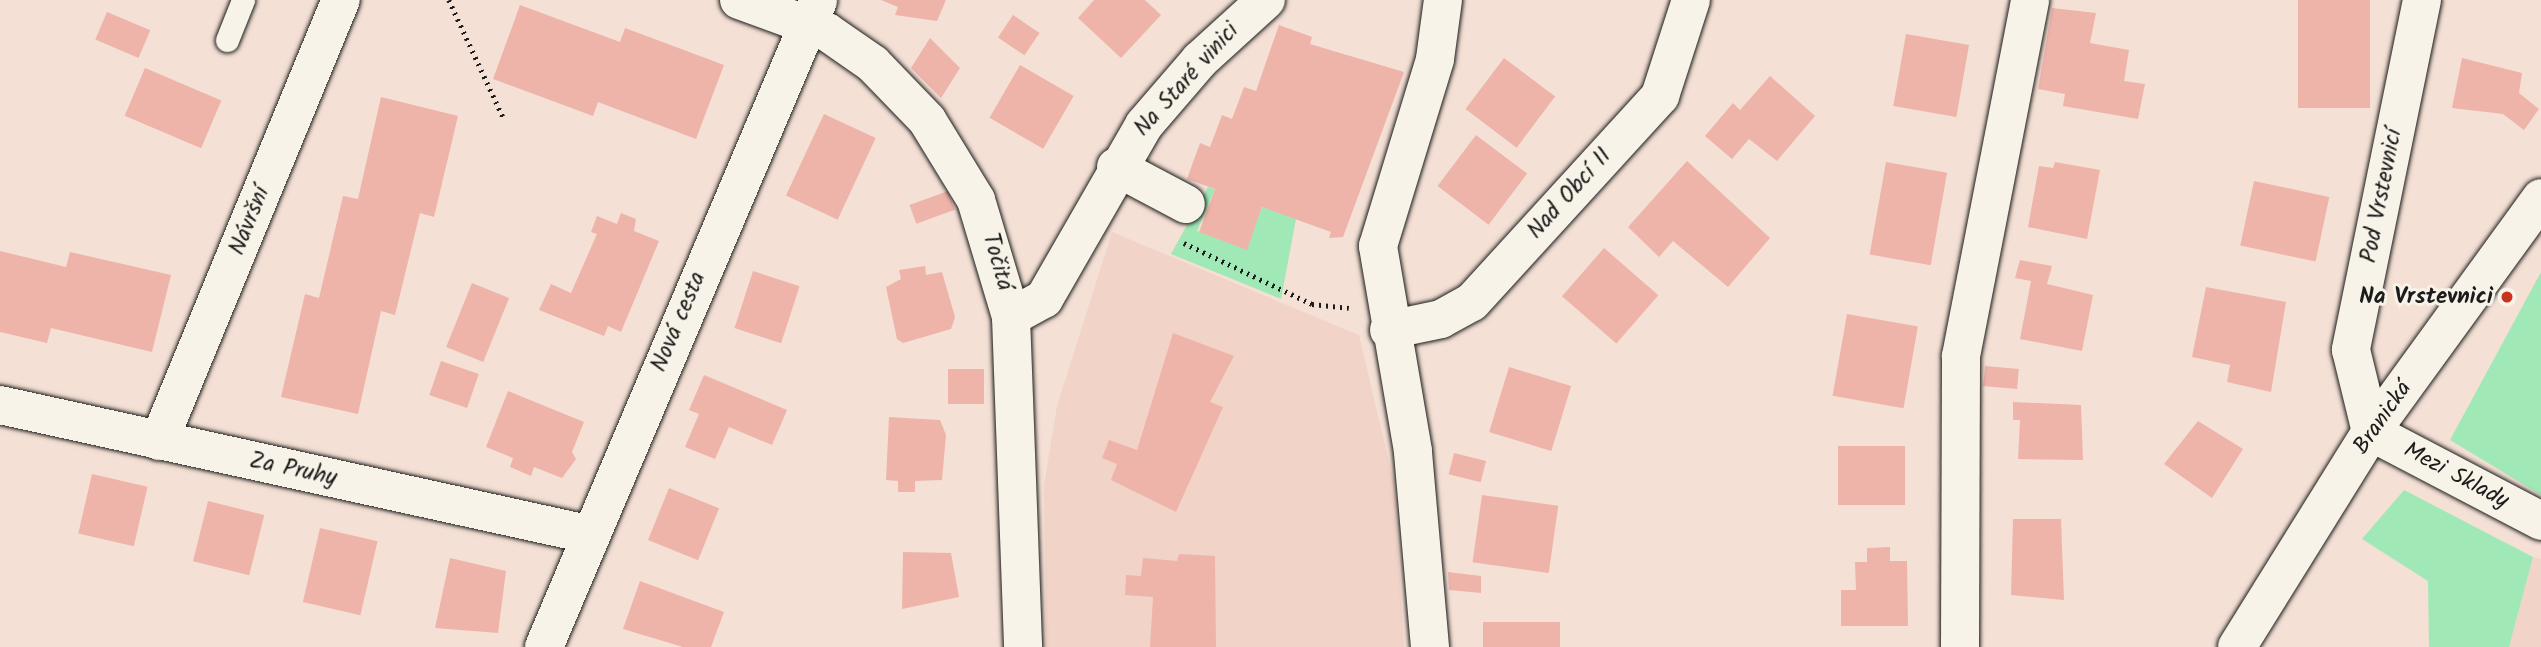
<!DOCTYPE html>
<html>
<head>
<meta charset="utf-8">
<style>
	body { margin:0 }
	#map { position:relative; width:2541px; height:647px; overflow:hidden; background:#f4e0d5; font-family:Kalam,sans-serif }
	div>[style] { position:absolute }
	.built>* { inset:0; background:#f2d3c8 }
	.green>* { inset:0; background:#a0e9b7 }
	.building>* { inset:0; background:#eeb4aa; transform-origin:0 0 }
	.path>* { height:4.5px; margin-top:-2.25px; transform-origin:0; background:repeating-linear-gradient(90deg,#1c1c1c 0 2px,transparent 0 7px) }
	.roads { filter:drop-shadow(0 0 2px #1c1c1c) drop-shadow(0 0 2px #1c1c1c) }
	.lane>* { height:23px; margin:-11.5px; padding:0 11.5px; transform-origin:11.5px; border-radius:11.5px; background:#f7f3e8 }
	.street>* { height:38px; margin:-19px; padding:0 19px; transform-origin:19px; border-radius:19px; background:#f7f3e8 }
	.secondary>* { height:38px; margin:-19px; padding:0 19px; transform-origin:19px; border-radius:19px; background:#f7f3e8 }
	.dots>* { width:19px; height:19px; translate:-50% -50%; box-sizing:border-box; border:4px solid #f7f3e8; border-radius:50% }
	span { translate:-50% -50%; white-space:nowrap; text-align:center; line-height:1.15; -webkit-text-stroke:6px #f7f3e8; paint-order:stroke }
	.street-label { font-size:23px; color:#1c1c1c }
	.poi-label { font-size:23px; color:#1c1c1c; font-weight:700 }
	.right { translate:-100% -50%; text-align:right }
</style>
</head>
<body>
<div id="map">
	<div class="built">
		<i style="clip-path:polygon(1112px 232px,1359px 335px,1394px 483px,1404px 647px,1046px 647px,1044px 485px,1057px 406px)"></i>
		<i style="clip-path:polygon(2533px 557px,2541px 559px,2541px 647px,2509px 647px)"></i>
	</div>
	<div class="green">
		<i style="clip-path:polygon(1208px 187px,1215px 189px,1197px 231px,1246px 249px,1262px 207px,1296px 219px,1281px 299px,1171px 254px)"></i>
		<i style="clip-path:polygon(2541px 272px,2541px 495px,2450px 440px)"></i>
		<i style="clip-path:polygon(2404px 490px,2533px 557px,2509px 647px,2429px 647px,2428px 581px,2362px 539px)"></i>
	</div>
	<div class="building">
		<i style="clip-path:polygon(881px 0,946px 0,937px 21px,895px 15px,898px 7px)"></i>
		<i style="clip-path:polygon(1094px 0,1145px 0,1161px 15px,1121px 58px,1078px 18px)"></i>
		<i style="left:2298px;top:0;width:72px;height:108px"></i>
		<i style="clip-path:polygon(520px 5px,620px 42px,625px 28px,724px 65px,696px 139px,598px 102px,593px 116px,493px 79px)"></i>
		<i style="clip-path:polygon(2052px 8px,2096px 13px,2090px 43px,2129px 50px,2124px 81px,2145px 84px,2138px 119px,2063px 106px,2065px 94px,2038px 89px)"></i>
		<i style="left:107px;top:12px;width:47px;height:30px;rotate:23deg"></i>
		<i style="left:1013px;top:15px;width:32px;height:27px;rotate:34deg"></i>
		<i style="clip-path:polygon(1279px 25px,1312px 37px,1310px 44px,1404px 72px,1343px 237px,1329px 238px,1331px 232px,1262px 207px,1247px 250px,1199px 232px,1215px 189px,1187px 179px,1200px 143px,1210px 147px,1222px 115px,1232px 119px,1244px 87px,1256px 91px)"></i>
		<i style="left:1906px;top:34px;width:64px;height:73px;rotate:10deg"></i>
		<i style="clip-path:polygon(930px 38px,960px 68px,941px 98px,911px 68px)"></i>
		<i style="left:1504px;top:58px;width:64px;height:64px;rotate:37deg"></i>
		<i style="clip-path:polygon(2462px 58px,2522px 73px,2519px 93px,2539px 109px,2524px 130px,2503px 114px,2452px 108px)"></i>
		<i style="left:1020px;top:65px;width:62px;height:61px;rotate:30deg"></i>
		<i style="left:145px;top:68px;width:83px;height:52px;rotate:23deg"></i>
		<i style="clip-path:polygon(1770px 76px,1815px 116px,1777px 161px,1749px 139px,1732px 159px,1705px 136px,1733px 103px,1740px 110px)"></i>
		<i style="clip-path:polygon(381px 97px,458px 116px,434px 217px,420px 213px,395px 315px,381px 311px,358px 414px,281px 397px,305px 294px,319px 298px,343px 196px,358px 199px)"></i>
		<i style="left:824px;top:114px;width:57px;height:90px;rotate:25deg"></i>
		<i style="left:1476px;top:135px;width:64px;height:64px;rotate:37deg"></i>
		<i style="clip-path:polygon(1687px 161px,1770px 238px,1728px 287px,1673px 241px,1659px 257px,1628px 227px)"></i>
		<i style="left:1886px;top:162px;width:62px;height:94px;rotate:10deg"></i>
		<i style="clip-path:polygon(2055px 162px,2100px 170px,2087px 239px,2028px 227px,2039px 166px,2053px 168px)"></i>
		<i style="left:2254px;top:181px;width:77px;height:66px;rotate:12deg"></i>
		<i style="left:948px;top:191px;width:20px;height:41px;rotate:70deg"></i>
		<i style="clip-path:polygon(621px 213px,636px 219px,634px 231px,659px 241px,621px 332px,608px 326px,604px 336px,539px 310px,551px 284px,571px 293px,597px 234px,591px 232px,597px 216px,617px 224px)"></i>
		<i style="left:1604px;top:248px;width:72px;height:64px;rotate:41deg"></i>
		<i style="clip-path:polygon(0 251px,66px 267px,70px 252px,171px 275px,152px 352px,51px 328px,47px 343px,0 332px)"></i>
		<i style="clip-path:polygon(2020px 260px,2052px 266px,2047px 284px,2093px 295px,2082px 351px,2020px 339px,2031px 281px,2015px 278px)"></i>
		<i style="clip-path:polygon(925px 266px,926px 275px,942px 272px,955px 317px,951px 329px,903px 343px,897px 339px,886px 287px,901px 279px,899px 270px)"></i>
		<i style="left:753px;top:271px;width:49px;height:60px;rotate:18deg"></i>
		<i style="left:472px;top:283px;width:40px;height:69px;rotate:22deg"></i>
		<i style="clip-path:polygon(2206px 287px,2286px 302px,2271px 392px,2227px 382px,2230px 365px,2192px 357px)"></i>
		<i style="left:1847px;top:314px;width:72px;height:83px;rotate:10deg"></i>
		<i style="clip-path:polygon(1173px 333px,1234px 356px,1210px 402px,1223px 407px,1176px 512px,1111px 480px,1117px 464px,1102px 458px,1109px 440px,1137px 450px)"></i>
		<i style="left:441px;top:361px;width:40px;height:36px;rotate:19deg"></i>
		<i style="left:1985px;top:366px;width:34px;height:20px;rotate:5deg"></i>
		<i style="left:1509px;top:367px;width:65px;height:68px;rotate:17deg"></i>
		<i style="left:948px;top:369px;width:36px;height:35px"></i>
		<i style="clip-path:polygon(704px 375px,787px 410px,772px 445px,729px 427px,715px 459px,685px 447px,699px 414px,689px 410px)"></i>
		<i style="clip-path:polygon(508px 391px,584px 422px,572px 452px,576px 459px,562px 478px,534px 467px,531px 476px,510px 467px,513px 458px,486px 447px)"></i>
		<i style="clip-path:polygon(2013px 402px,2081px 405px,2083px 460px,2018px 459px,2020px 420px,2013px 420px)"></i>
		<i style="clip-path:polygon(889px 417px,940px 420px,946px 435px,942px 480px,915px 481px,915px 492px,898px 492px,898px 481px,886px 480px)"></i>
		<i style="clip-path:polygon(2198px 421px,2243px 449px,2212px 498px,2164px 464px)"></i>
		<i style="left:1838px;top:446px;width:67px;height:59px"></i>
		<i style="left:1454px;top:453px;width:33px;height:22px;rotate:14deg"></i>
		<i style="left:92px;top:474px;width:57px;height:61px;rotate:13deg"></i>
		<i style="left:669px;top:488px;width:54px;height:56px;rotate:22deg"></i>
		<i style="left:1482px;top:495px;width:77px;height:68px;rotate:8deg"></i>
		<i style="left:208px;top:501px;width:58px;height:62px;rotate:14deg"></i>
		<i style="clip-path:polygon(2013px 519px,2061px 519px,2064px 600px,2011px 595px)"></i>
		<i style="left:320px;top:528px;width:59px;height:76px;rotate:13deg"></i>
		<i style="clip-path:polygon(1890px 547px,1890px 561px,1907px 561px,1908px 626px,1841px 626px,1841px 590px,1856px 590px,1855px 562px,1867px 562px,1867px 548px)"></i>
		<i style="clip-path:polygon(903px 552px,951px 553px,959px 597px,902px 609px)"></i>
		<i style="clip-path:polygon(1179px 554px,1215px 556px,1216px 647px,1150px 647px,1153px 597px,1125px 595px,1126px 575px,1141px 576px,1143px 558px,1177px 561px)"></i>
		<i style="clip-path:polygon(450px 558px,506px 571px,498px 633px,435px 628px)"></i>
		<i style="clip-path:polygon(1448px 572px,1481px 576px,1481px 593px,1449px 590px)"></i>
		<i style="clip-path:polygon(640px 581px,724px 612px,711px 647px,683px 647px,623px 629px)"></i>
		<i style="left:1483px;top:622px;width:77px;height:25px"></i>
	</div>
	<div class="path">
		<i style="left:449px;top:0;width:129px;rotate:65.2deg"></i>
		<i style="left:1184px;top:243px;width:142px;rotate:25.5deg"></i>
		<i style="left:1312px;top:304px;width:37px;rotate:6deg"></i>
	</div>
	<div class="roads">
		<div class="lane">
			<i style="left:227px;top:40px;width:43px;rotate:-68.2deg"></i>
		</div>
		<div class="street">
			<i style="left:739px;top:0;width:94px;rotate:20deg"></i>
			<i style="left:827px;top:32px;width:56px;rotate:34.8deg"></i>
			<i style="left:873px;top:64px;width:78px;rotate:46deg"></i>
			<i style="left:927px;top:120px;width:94px;rotate:58.5deg"></i>
			<i style="left:976px;top:200px;width:122px;rotate:73.3deg"></i>
			<i style="left:1011px;top:317px;width:330px;rotate:87.9deg"></i>
			<i style="left:2422px;top:0;width:357px;rotate:101.5deg"></i>
			<i style="left:2351px;top:350px;width:84px;rotate:76.3deg"></i>
			<i style="left:2371px;top:432px;width:192px;rotate:27.6deg"></i>
			<i style="left:1116px;top:167px;width:79px;rotate:27.9deg"></i>
			<i style="left:1011px;top:317px;width:38px;rotate:-29deg"></i>
			<i style="left:1044px;top:299px;width:201px;rotate:-60.1deg"></i>
			<i style="left:1144px;top:125px;width:86px;rotate:-49.3deg"></i>
			<i style="left:1200px;top:60px;width:89px;rotate:-42.3deg"></i>
			<i style="left:1389px;top:330px;width:53px;rotate:-11.9deg"></i>
			<i style="left:1441px;top:319px;width:35px;rotate:-29deg"></i>
			<i style="left:1472px;top:302px;width:279px;rotate:-47.6deg"></i>
			<i style="left:1660px;top:96px;width:101px;rotate:-72.1deg"></i>
			<i style="left:0;top:405px;width:601px;rotate:12.39deg"></i>
			<i style="left:159px;top:441px;width:477px;rotate:-67.6deg"></i>
			<i style="left:544px;top:647px;width:702px;rotate:-67.02deg"></i>
			<i style="left:1430px;top:647px;width:197px;rotate:-95deg"></i>
			<i style="left:1413px;top:451px;width:208px;rotate:-99.7deg"></i>
			<i style="left:1378px;top:246px;width:195px;rotate:-73deg"></i>
			<i style="left:1435px;top:59px;width:60px;rotate:-82.3deg"></i>
			<i style="left:1960px;top:647px;width:291px;rotate:-89.8deg"></i>
			<i style="left:1961px;top:356px;width:363px;rotate:-79deg"></i>
		</div>
		<div class="secondary">
			<i style="left:2237px;top:647px;width:253px;rotate:-58.1deg"></i>
			<i style="left:2371px;top:432px;width:289px;rotate:-54deg"></i>
		</div>
	</div>
	<div class="dots">
		<i style="left:2507px;top:297px;background:#c8321e"></i>
	</div>
	<div class="street-label">
		<span style="left:1187px;top:80px;rotate:-48deg">Na Staré vinici</span>
		<span style="left:1570px;top:194px;rotate:-48deg">Nad Obcí II</span>
		<span style="left:2382px;top:196px;rotate:-79deg">Pod Vrstevnicí</span>
		<span style="left:250px;top:221px;rotate:-68deg">Návršní</span>
		<span style="left:997px;top:262px;rotate:74deg">Točitá</span>
		<span style="left:679px;top:322px;rotate:-67deg">Nová cesta</span>
		<span style="left:2383px;top:418px;rotate:-55deg">Branická</span>
		<span style="left:293px;top:470px;rotate:12deg">Za Pruhy</span>
		<span style="left:2456px;top:476px;rotate:28deg">Mezi Sklady</span>
	</div>
	<div class="poi-label">
		<span class="right" style="left:2493px;top:297px">Na Vrstevnici</span>
	</div>
</div>
</body>
</html>
